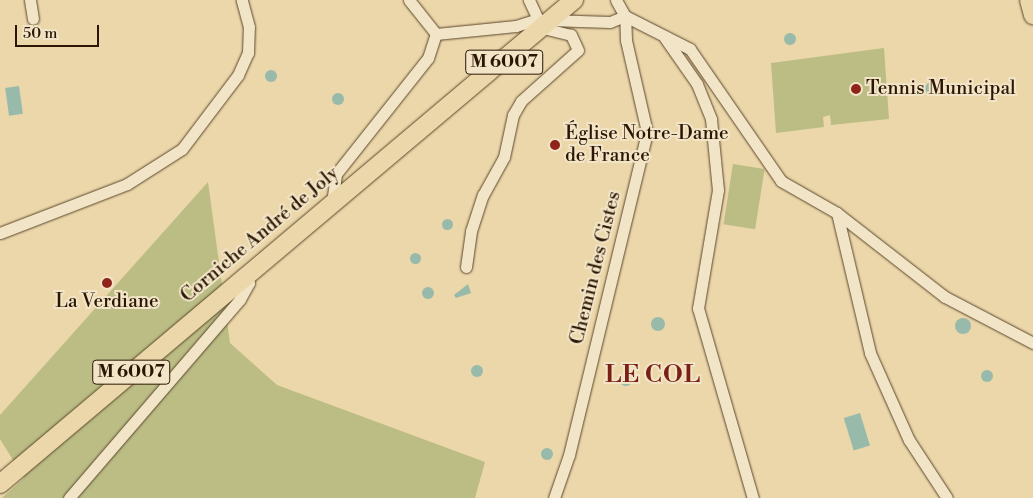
<!DOCTYPE html>
<html>
<head>
<meta charset="utf-8">
<style>
	body { margin:0 }
	#map { position:relative; width:1033px; height:498px; overflow:hidden; background:#ebd7a9; font-family:"Libre Bodoni",serif }
	div>[style] { position:absolute }
	.green>* { inset:0; background:#bbbd85; transform-origin:0 0 }
	.water>* { inset:0; background:#98baaa; transform-origin:0 0 }
	.round { border-radius:50% }
	.roads { filter:drop-shadow(0 0 1px #5b462c) drop-shadow(0 0 1px #5b462c) }
	.street>* { height:11px; margin:-5.5px; padding:0 5.5px; transform-origin:5.5px; border-radius:5.5px; background:#f2e5c7 }
	.primary>* { height:18px; margin:-9px; padding:0 9px; transform-origin:9px; border-radius:9px; background:#ebd7a9 }
	.dots>* { width:14px; height:14px; translate:-50% -50%; box-sizing:border-box; border:2px solid #f2e5c7; border-radius:50% }
	span { translate:-50% -50%; white-space:nowrap; text-align:center; line-height:1.15; -webkit-text-stroke:4px #f2e5c7; paint-order:stroke }
	.shield-label span { padding:1px 4px; background:#f2e5c7; border:1px solid; border-radius:4px; -webkit-text-stroke-width:0 }
	.shield-label { font-size:18px; color:#2b1503; font-weight:700 }
	.poi-label { font-size:19px; color:#2b1503 }
	.left { translate:0 -50%; text-align:left }
	.street-label { font-size:19px; color:#2b1503 }
	.district-label { font-size:24px; color:#7a1f14; font-weight:700; letter-spacing:1px }
	.scale { position:absolute; left:15px; top:25px; width:84px; height:22px; box-sizing:border-box; border:2px solid #2b1503; border-top:0; padding-left:6px; font-size:15px; line-height:18px; white-space:nowrap; color:#2b1503; -webkit-text-stroke:4px #f2e5c7; paint-order:stroke }
</style>
</head>
<body>
<div id="map">
	<div class="green">
		<i style="clip-path:polygon(884px 48px,889px 119px,831px 125px,830px 115px,823px 117px,824px 127px,776px 133px,771px 63px)"></i>
		<i style="left:733px;top:164px;width:32px;height:61px;rotate:9deg"></i>
		<i style="clip-path:polygon(208px 182px,230px 343px,277px 385px,485px 462px,475px 498px,2px 498px,24px 478px,0 439px,0 415px)"></i>
	</div>
	<div class="water">
		<i class="round" style="left:784px;top:33px;width:12px;height:12px"></i>
		<i class="round" style="left:265px;top:70px;width:12px;height:12px"></i>
		<i class="round" style="left:925px;top:82px;width:14px;height:14px"></i>
		<i style="left:19px;top:86px;width:28px;height:14px;rotate:82deg"></i>
		<i class="round" style="left:332px;top:93px;width:12px;height:12px"></i>
		<i class="round" style="left:441.5px;top:218.5px;width:11px;height:11px"></i>
		<i class="round" style="left:409.5px;top:252.5px;width:11px;height:11px"></i>
		<i style="clip-path:polygon(468px 284px,471px 293px,456px 298px,454px 295px)"></i>
		<i class="round" style="left:422px;top:287px;width:12px;height:12px"></i>
		<i class="round" style="left:651px;top:317px;width:14px;height:14px"></i>
		<i class="round" style="left:955px;top:318px;width:16px;height:16px"></i>
		<i class="round" style="left:471px;top:365px;width:12px;height:12px"></i>
		<i class="round" style="left:981px;top:370px;width:12px;height:12px"></i>
		<i class="round" style="left:620px;top:374px;width:12px;height:12px"></i>
		<i style="left:860px;top:413px;width:34px;height:17px;rotate:73deg"></i>
		<i class="round" style="left:541px;top:448px;width:12px;height:12px"></i>
	</div>
	<div class="roads">
		<div class="street">
			<i style="left:30px;top:0;width:19px;rotate:81deg"></i>
			<i style="left:409px;top:0;width:43px;rotate:51.5deg"></i>
			<i style="left:616px;top:0;width:18px;rotate:61deg"></i>
			<i style="left:625px;top:16px;width:73px;rotate:26.9deg"></i>
			<i style="left:690px;top:49px;width:160px;rotate:55.4deg"></i>
			<i style="left:781px;top:181px;width:64px;rotate:29.7deg"></i>
			<i style="left:837px;top:213px;width:144px;rotate:76.7deg"></i>
			<i style="left:870px;top:353px;width:95px;rotate:65.9deg"></i>
			<i style="left:909px;top:440px;width:69px;rotate:56.8deg"></i>
			<i style="left:548px;top:20px;width:62px;rotate:1.8deg"></i>
			<i style="left:610px;top:22px;width:16px;rotate:-22deg"></i>
			<i style="left:436px;top:34px;width:80px;rotate:-5.7deg"></i>
			<i style="left:516px;top:26px;width:19px;rotate:-18deg"></i>
			<i style="left:665px;top:38px;width:56px;rotate:55.2deg"></i>
			<i style="left:697px;top:84px;width:38px;rotate:68deg"></i>
			<i style="left:711px;top:119px;width:71px;rotate:84.4deg"></i>
			<i style="left:718px;top:190px;width:120px;rotate:99.6deg"></i>
			<i style="left:698px;top:308px;width:198px;rotate:73.9deg"></i>
			<i style="left:332px;top:203px;width:29px;rotate:-82deg"></i>
			<i style="left:336px;top:174px;width:148px;rotate:-51.6deg"></i>
			<i style="left:428px;top:58px;width:25px;rotate:-72deg"></i>
			<i style="left:837px;top:213px;width:137px;rotate:37.9deg"></i>
			<i style="left:945px;top:297px;width:99px;rotate:27.6deg"></i>
			<i style="left:0;top:233px;width:136px;rotate:-21.1deg"></i>
			<i style="left:127px;top:184px;width:65px;rotate:-32.5deg"></i>
			<i style="left:182px;top:149px;width:93px;rotate:-52.9deg"></i>
			<i style="left:238px;top:75px;width:24px;rotate:-66deg"></i>
			<i style="left:248px;top:53px;width:26px;rotate:-88deg"></i>
			<i style="left:249px;top:27px;width:28px;rotate:-105deg"></i>
			<i style="left:466px;top:267px;width:36px;rotate:-82deg"></i>
			<i style="left:471px;top:231px;width:38px;rotate:-72deg"></i>
			<i style="left:483px;top:195px;width:43px;rotate:-61.1deg"></i>
			<i style="left:504px;top:157px;width:43px;rotate:-77.9deg"></i>
			<i style="left:513px;top:115px;width:16px;rotate:-60deg"></i>
			<i style="left:521px;top:101px;width:76px;rotate:-41.8deg"></i>
			<i style="left:578px;top:50px;width:17px;rotate:-115deg"></i>
			<i style="left:571px;top:35px;width:30px;rotate:-166deg"></i>
			<i style="left:542px;top:28px;width:31px;rotate:-115deg"></i>
			<i style="left:69px;top:498px;width:262px;rotate:-49.3deg"></i>
			<i style="left:240px;top:299px;width:18px;rotate:-61deg"></i>
			<i style="left:249px;top:283px;width:10px;rotate:-101deg"></i>
			<i style="left:554px;top:498px;width:46px;rotate:-70.8deg"></i>
			<i style="left:569px;top:455px;width:332px;rotate:-76.4deg"></i>
			<i style="left:647px;top:132px;width:94px;rotate:-102.9deg"></i>
			<i style="left:626px;top:40px;width:24px;rotate:-92deg"></i>
		</div>
		<div class="primary">
			<i style="left:1029px;top:0;width:16px;rotate:75deg"></i>
			<i style="left:0;top:484px;width:751px;rotate:-40.14deg"></i>
		</div>
	</div>
	<div class="dots">
		<i style="left:856px;top:89px;background:#8f2418"></i>
		<i style="left:555px;top:145px;background:#8f2418"></i>
		<i style="left:107px;top:283px;background:#8f2418"></i>
	</div>
	<div class="shield-label">
		<span style="left:504px;top:62px">M 6007</span>
		<span style="left:131px;top:372px">M 6007</span>
	</div>
	<div class="poi-label">
		<span class="left" style="left:866px;top:89px">Tennis Municipal</span>
		<span class="left" style="left:565px;top:145px">Église Notre-Dame<br>de France</span>
		<span style="left:107px;top:302px">La Verdiane</span>
	</div>
	<div class="street-label">
		<span style="left:260px;top:235px;rotate:-40deg">Corniche André de Joly</span>
		<span style="left:596px;top:268px;rotate:-76deg">Chemin des Cistes</span>
	</div>
	<div class="district-label">
		<span style="left:653px;top:376px">LE COL</span>
	</div>
	<div class="scale">50 m</div>
</div>
</body>
</html>
